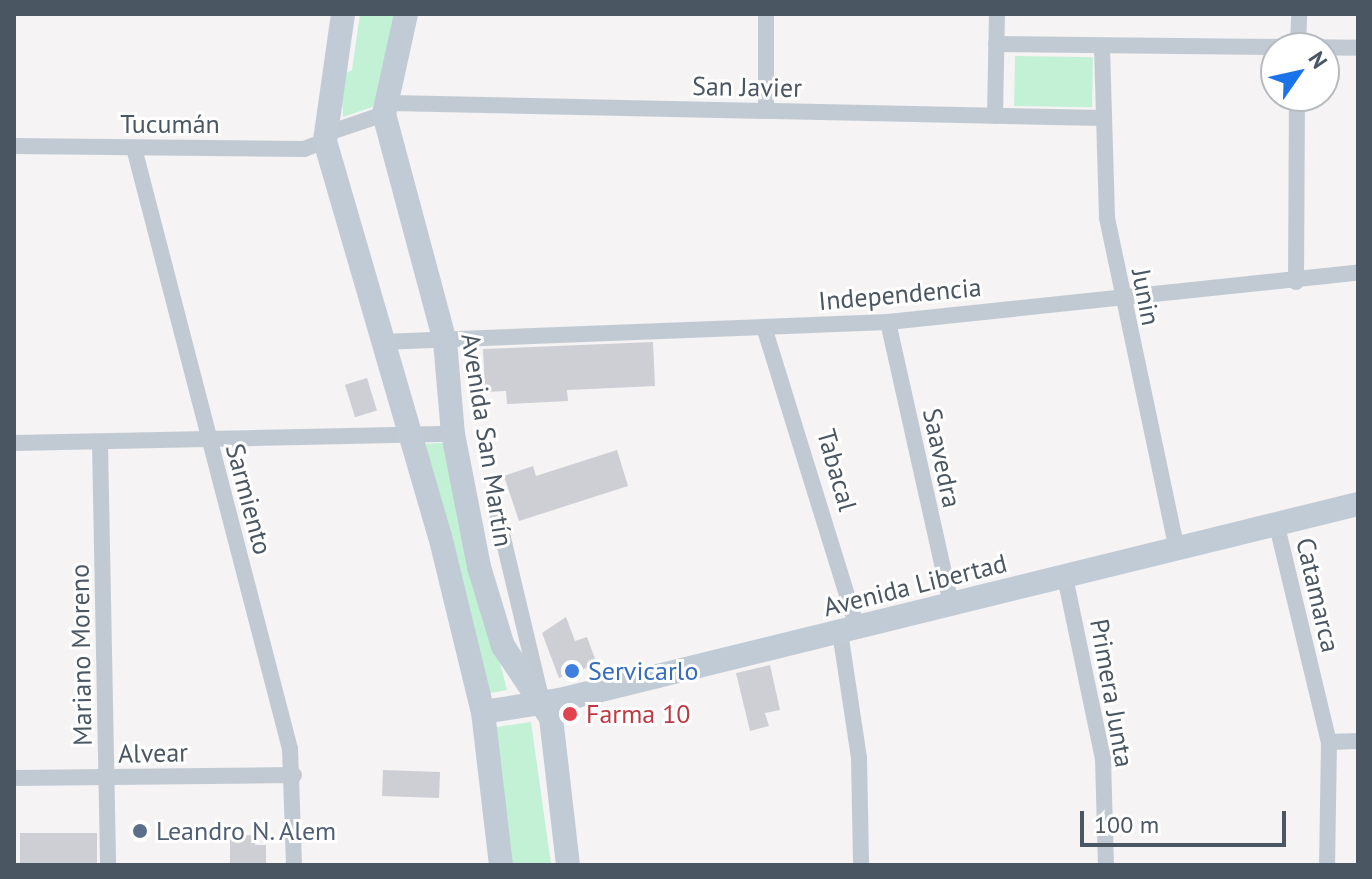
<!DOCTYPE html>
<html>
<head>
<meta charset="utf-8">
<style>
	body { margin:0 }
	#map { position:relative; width:1372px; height:879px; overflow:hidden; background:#f5f3f3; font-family:"PT Sans",sans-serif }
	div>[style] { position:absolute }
	.green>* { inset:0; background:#c3f1d5; transform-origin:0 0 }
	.building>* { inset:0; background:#cdcfd5; transform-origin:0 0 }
	.minor>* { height:16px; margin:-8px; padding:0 8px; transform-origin:8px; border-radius:8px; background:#c1cad2 }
	.secondary>* { height:24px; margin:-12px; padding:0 12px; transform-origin:12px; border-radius:12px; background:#c1cbd6 }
	.dots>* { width:22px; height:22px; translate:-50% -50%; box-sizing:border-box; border:4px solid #fff; border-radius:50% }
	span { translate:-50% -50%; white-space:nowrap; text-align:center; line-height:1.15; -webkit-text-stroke:6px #fff; paint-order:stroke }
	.street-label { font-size:26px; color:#4a5661 }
	.shop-label { font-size:26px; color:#366cbe }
	.left { translate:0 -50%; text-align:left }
	.health-label { font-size:26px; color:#be3a42 }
	.service-label { font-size:26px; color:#4e5e75 }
	.frame { position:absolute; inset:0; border:16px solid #4a5661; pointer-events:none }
	.north { position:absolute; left:1260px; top:32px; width:80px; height:80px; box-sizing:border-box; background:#fff; border:2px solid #b7bbc0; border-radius:50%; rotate:56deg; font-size:22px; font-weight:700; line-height:32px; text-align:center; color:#4a5661 }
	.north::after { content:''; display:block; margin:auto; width:28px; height:36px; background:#1a73e8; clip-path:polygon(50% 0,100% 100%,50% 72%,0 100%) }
	.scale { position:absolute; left:1080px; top:811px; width:206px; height:36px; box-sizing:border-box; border:4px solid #4a5661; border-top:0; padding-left:10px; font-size:24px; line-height:28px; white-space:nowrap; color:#4a5661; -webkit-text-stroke:6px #fff; paint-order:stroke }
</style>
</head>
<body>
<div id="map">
	<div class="green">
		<i style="clip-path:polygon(360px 14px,396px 14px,378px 105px,343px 117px,341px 76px,352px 70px)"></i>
		<i style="left:1015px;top:56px;width:78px;height:50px;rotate:1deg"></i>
		<i style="clip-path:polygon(443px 443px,507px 690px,490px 693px,420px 444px)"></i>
		<i style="left:531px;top:722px;width:145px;height:48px;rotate:82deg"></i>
	</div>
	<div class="building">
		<i style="clip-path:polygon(653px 342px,655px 386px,567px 390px,568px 401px,507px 404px,506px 391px,485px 392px,483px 349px)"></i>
		<i style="left:367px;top:378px;width:34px;height:23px;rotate:73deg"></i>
		<i style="clip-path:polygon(617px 450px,628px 486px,519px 521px,504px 476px,533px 466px,536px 476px)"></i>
		<i style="clip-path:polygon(566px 617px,575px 641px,587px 637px,597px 664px,559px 678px,542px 633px)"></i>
		<i style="clip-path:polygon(770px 665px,780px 710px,765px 713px,769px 726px,750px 731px,736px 673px)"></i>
		<i style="left:383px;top:770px;width:57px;height:26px;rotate:2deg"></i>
		<i style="left:20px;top:833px;width:77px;height:32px"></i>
		<i style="clip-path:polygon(254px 835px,255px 845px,266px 845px,266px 865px,230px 865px,230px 836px)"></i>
	</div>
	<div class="minor">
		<i style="left:766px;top:14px;width:97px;rotate:90deg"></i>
		<i style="left:996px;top:44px;width:362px;rotate:0.6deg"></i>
		<i style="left:1102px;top:48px;width:170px;rotate:88.3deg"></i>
		<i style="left:1107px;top:218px;width:339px;rotate:78.1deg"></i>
		<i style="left:1298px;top:48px;width:34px;rotate:-88deg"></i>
		<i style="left:390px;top:103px;width:713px;rotate:1.21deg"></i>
		<i style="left:995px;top:116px;width:102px;rotate:-88.9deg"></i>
		<i style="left:325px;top:134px;width:62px;rotate:-18.7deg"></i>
		<i style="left:14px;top:146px;width:290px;rotate:0.6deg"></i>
		<i style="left:304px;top:149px;width:22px;rotate:-21deg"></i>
		<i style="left:134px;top:148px;width:621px;rotate:75.45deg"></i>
		<i style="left:290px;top:749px;width:116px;rotate:88deg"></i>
		<i style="left:1296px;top:282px;width:186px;rotate:-89.7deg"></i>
		<i style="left:888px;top:322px;width:290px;rotate:77.4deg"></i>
		<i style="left:764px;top:327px;width:315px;rotate:72.8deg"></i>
		<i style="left:381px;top:342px;width:507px;rotate:-2.26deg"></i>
		<i style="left:888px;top:322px;width:473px;rotate:-6deg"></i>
		<i style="left:14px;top:443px;width:439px;rotate:-1.2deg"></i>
		<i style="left:100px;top:443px;width:422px;rotate:88.9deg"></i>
		<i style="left:493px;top:496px;width:212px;rotate:76.6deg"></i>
		<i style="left:1277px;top:526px;width:222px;rotate:76.5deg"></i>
		<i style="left:1329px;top:742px;width:123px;rotate:90.9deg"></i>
		<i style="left:1065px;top:577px;width:186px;rotate:78.2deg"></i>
		<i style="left:1103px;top:759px;width:106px;rotate:88.4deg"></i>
		<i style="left:840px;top:632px;width:127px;rotate:81.4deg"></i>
		<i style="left:859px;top:758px;width:107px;rotate:88.9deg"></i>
		<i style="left:1329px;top:742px;width:29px;rotate:-2deg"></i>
		<i style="left:14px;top:778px;width:280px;rotate:-0.6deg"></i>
	</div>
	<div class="secondary">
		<i style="left:343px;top:14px;width:128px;rotate:98.1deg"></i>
		<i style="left:325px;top:141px;width:411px;rotate:73.8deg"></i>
		<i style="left:440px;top:536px;width:181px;rotate:76.3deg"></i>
		<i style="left:483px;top:712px;width:154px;rotate:83.3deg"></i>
		<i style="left:406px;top:14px;width:102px;rotate:102.4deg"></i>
		<i style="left:384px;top:114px;width:235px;rotate:75deg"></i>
		<i style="left:445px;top:341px;width:93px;rotate:85.1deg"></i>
		<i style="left:453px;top:434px;width:136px;rotate:78.9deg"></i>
		<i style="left:479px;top:567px;width:83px;rotate:73.1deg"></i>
		<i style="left:503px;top:646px;width:87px;rotate:56.3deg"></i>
		<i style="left:551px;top:718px;width:148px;rotate:83.4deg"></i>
		<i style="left:483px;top:712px;width:78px;rotate:-8.9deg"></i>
		<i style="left:560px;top:700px;width:822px;rotate:-13.8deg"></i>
	</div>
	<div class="dots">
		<i style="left:572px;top:671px;background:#3f7fe0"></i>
		<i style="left:570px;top:714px;background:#e0444e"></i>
		<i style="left:140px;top:831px;background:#5c6f8a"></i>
	</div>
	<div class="street-label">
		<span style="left:747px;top:87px;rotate:1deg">San Javier</span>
		<span style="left:170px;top:124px">Tucumán</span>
		<span style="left:900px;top:294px;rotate:-5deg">Independencia</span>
		<span style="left:1146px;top:297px;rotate:79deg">Junin</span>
		<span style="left:487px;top:440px;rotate:81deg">Avenida San Martín</span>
		<span style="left:942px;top:458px;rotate:78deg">Saavedra</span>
		<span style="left:837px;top:470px;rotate:74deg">Tabacal</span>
		<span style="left:249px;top:499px;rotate:75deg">Sarmiento</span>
		<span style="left:915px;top:585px;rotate:-14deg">Avenida Libertad</span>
		<span style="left:1318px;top:595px;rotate:77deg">Catamarca</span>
		<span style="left:81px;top:655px;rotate:-91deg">Mariano Moreno</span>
		<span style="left:1112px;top:693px;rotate:80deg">Primera Junta</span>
		<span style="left:153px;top:753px;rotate:-1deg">Alvear</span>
	</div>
	<div class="shop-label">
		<span class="left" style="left:588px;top:671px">Servicarlo</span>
	</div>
	<div class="health-label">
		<span class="left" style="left:586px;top:714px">Farma 10</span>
	</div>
	<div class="service-label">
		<span class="left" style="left:156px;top:831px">Leandro N. Alem</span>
	</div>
	<div class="frame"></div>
	<div class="north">N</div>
	<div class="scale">100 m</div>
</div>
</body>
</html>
